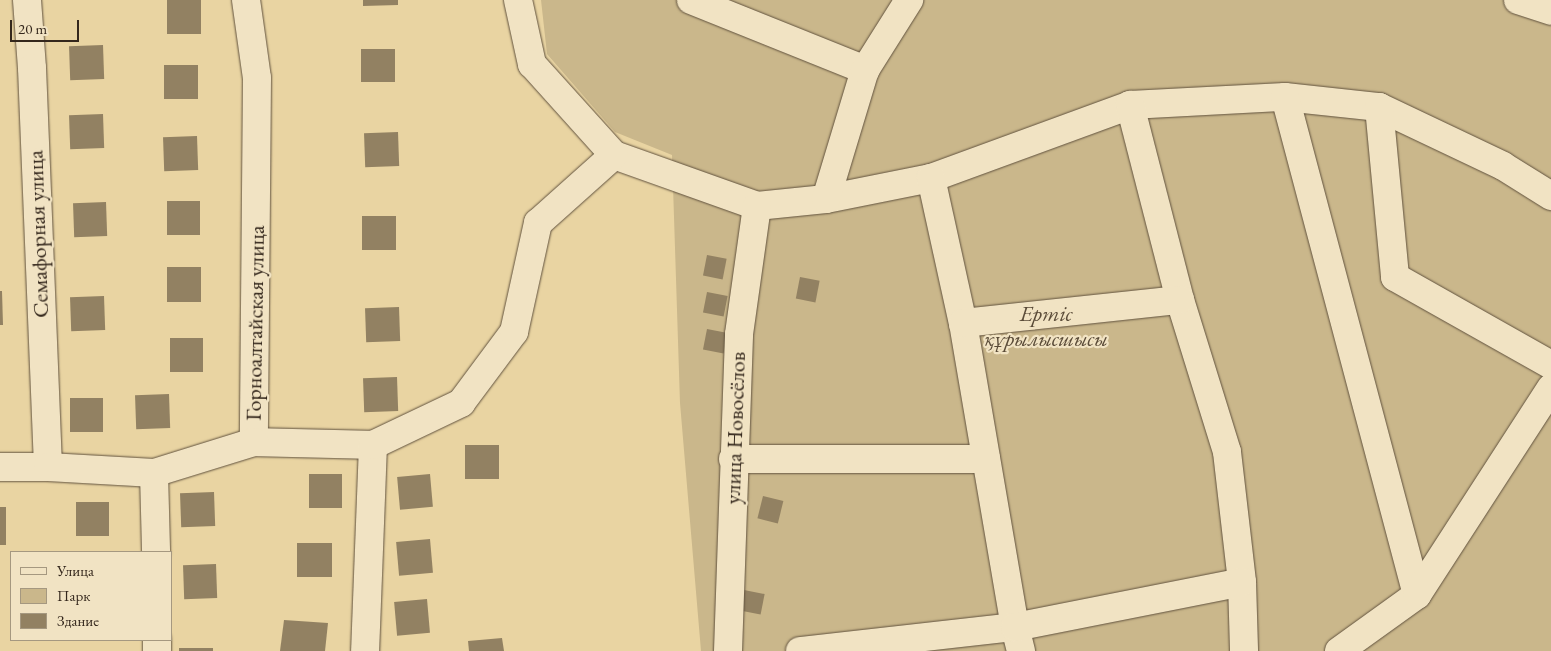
<!DOCTYPE html>
<html>
<head>
<meta charset="utf-8">
<style>
	body { margin:0 }
	#map { position:relative; width:1551px; height:651px; overflow:hidden; background:#e9d4a2; font-family:"EB Garamond",serif }
	div>[style] { position:absolute }
	.green>* { inset:0; background:#cab78b }
	.building>* { inset:0; background:#928162; transform-origin:0 0 }
	.roads { filter:drop-shadow(0 0 1px #61523e) drop-shadow(0 0 1px #61523e) }
	.minor>* { height:28px; margin:-14px; padding:0 14px; transform-origin:14px; border-radius:14px; background:#f1e3c3 }
	span { translate:-50% -50%; white-space:nowrap; text-align:center; line-height:1.15; -webkit-text-stroke:4.5px #f1e3c3; paint-order:stroke }
	.street-label { font-size:22px; color:#34271c }
	.park-label { font-size:22px; color:#5a4b38; font-style:italic }
	.legend { position:absolute; left:10px; top:551px; width:162px; height:90px; box-sizing:border-box; background:#f1e3c3; border:1px solid #a59880; margin:0; padding:6px 9px; list-style:none; font-size:15px; color:#34271c }
	.legend li { display:flex; align-items:center; gap:10px; height:25px }
	.legend b { width:25px; border:1px solid #a59880 }
	.scale { position:absolute; left:10px; top:20px; width:69px; height:22px; box-sizing:border-box; border:2px solid #34271c; border-top:0; padding-left:6px; font-size:15px; line-height:18px; white-space:nowrap; color:#34271c; -webkit-text-stroke:4px #f1e3c3; paint-order:stroke }
</style>
</head>
<body>
<div id="map">
	<div class="green">
		<i style="clip-path:polygon(541px 0,1551px 0,1551px 651px,701px 651px,680px 403px,672px 155px,615px 132px,547px 54px)"></i>
	</div>
	<div class="building">
		<i style="left:167px;top:0;width:34px;height:34px"></i>
		<i style="clip-path:polygon(363px 0,398px 0,398px 5px,363px 6px)"></i>
		<i style="left:103px;top:45px;width:34px;height:34px;rotate:88deg"></i>
		<i style="left:395px;top:49px;width:33px;height:34px;rotate:90deg"></i>
		<i style="left:164px;top:65px;width:34px;height:34px"></i>
		<i style="left:103px;top:114px;width:34px;height:34px;rotate:88deg"></i>
		<i style="left:398px;top:132px;width:34px;height:34px;rotate:88deg"></i>
		<i style="left:197px;top:136px;width:34px;height:34px;rotate:88deg"></i>
		<i style="left:167px;top:201px;width:33px;height:34px"></i>
		<i style="left:106px;top:202px;width:34px;height:33px;rotate:88deg"></i>
		<i style="left:362px;top:216px;width:34px;height:34px"></i>
		<i style="left:707px;top:255px;width:20px;height:21px;rotate:11deg"></i>
		<i style="left:167px;top:267px;width:34px;height:35px"></i>
		<i style="left:800px;top:277px;width:20px;height:22px;rotate:11deg"></i>
		<i style="clip-path:polygon(0 291px,2px 291px,3px 325px,0 325px)"></i>
		<i style="left:707px;top:292px;width:21px;height:21px;rotate:11deg"></i>
		<i style="left:104px;top:296px;width:34px;height:34px;rotate:88deg"></i>
		<i style="left:399px;top:307px;width:34px;height:34px;rotate:88deg"></i>
		<i style="left:707px;top:329px;width:21px;height:21px;rotate:11deg"></i>
		<i style="left:170px;top:338px;width:33px;height:34px"></i>
		<i style="left:397px;top:377px;width:34px;height:34px;rotate:88deg"></i>
		<i style="left:169px;top:394px;width:34px;height:34px;rotate:88deg"></i>
		<i style="left:70px;top:398px;width:33px;height:34px"></i>
		<i style="left:465px;top:445px;width:34px;height:34px"></i>
		<i style="left:309px;top:474px;width:33px;height:34px"></i>
		<i style="left:430px;top:474px;width:33px;height:33px;rotate:85deg"></i>
		<i style="left:214px;top:492px;width:34px;height:34px;rotate:88deg"></i>
		<i style="left:763px;top:496px;width:21px;height:23px;rotate:14deg"></i>
		<i style="left:109px;top:502px;width:34px;height:33px;rotate:90deg"></i>
		<i style="left:0;top:507px;width:6px;height:38px"></i>
		<i style="left:430px;top:539px;width:34px;height:34px;rotate:85deg"></i>
		<i style="left:297px;top:543px;width:35px;height:34px"></i>
		<i style="left:216px;top:564px;width:34px;height:33px;rotate:88deg"></i>
		<i style="left:744px;top:590px;width:21px;height:21px;rotate:11deg"></i>
		<i style="left:427px;top:599px;width:34px;height:33px;rotate:85deg"></i>
		<i style="clip-path:polygon(284px 620px,328px 623px,325px 651px,280px 651px)"></i>
		<i style="clip-path:polygon(502px 638px,504px 651px,469px 651px,468px 641px)"></i>
		<i style="left:179px;top:648px;width:34px;height:3px"></i>
	</div>
	<div class="roads">
		<div class="minor">
			<i style="left:27px;top:0;width:68px;rotate:85.8deg"></i>
			<i style="left:32px;top:68px;width:399px;rotate:87.7deg"></i>
			<i style="left:246px;top:0;width:79px;rotate:82deg"></i>
			<i style="left:257px;top:78px;width:364px;rotate:90.5deg"></i>
			<i style="left:254px;top:442px;width:119px;rotate:1.4deg"></i>
			<i style="left:373px;top:445px;width:206px;rotate:92.2deg"></i>
			<i style="left:518px;top:0;width:66px;rotate:77.7deg"></i>
			<i style="left:532px;top:64px;width:122px;rotate:48deg"></i>
			<i style="left:614px;top:155px;width:152px;rotate:19.6deg"></i>
			<i style="left:757px;top:206px;width:69px;rotate:-5.8deg"></i>
			<i style="left:826px;top:199px;width:107px;rotate:-11.3deg"></i>
			<i style="left:931px;top:178px;width:212px;rotate:-20.1deg"></i>
			<i style="left:1130px;top:105px;width:155px;rotate:-3deg"></i>
			<i style="left:1285px;top:97px;width:95px;rotate:6.1deg"></i>
			<i style="left:1379px;top:107px;width:137px;rotate:25.4deg"></i>
			<i style="left:1503px;top:166px;width:57px;rotate:32deg"></i>
			<i style="left:691px;top:0;width:188px;rotate:21.9deg"></i>
			<i style="left:1518px;top:0;width:35px;rotate:18deg"></i>
			<i style="left:1285px;top:97px;width:515px;rotate:75.15deg"></i>
			<i style="left:1130px;top:105px;width:201px;rotate:75.6deg"></i>
			<i style="left:1180px;top:300px;width:159px;rotate:72.8deg"></i>
			<i style="left:1227px;top:452px;width:131px;rotate:83.4deg"></i>
			<i style="left:1242px;top:582px;width:69px;rotate:88.3deg"></i>
			<i style="left:1379px;top:107px;width:171px;rotate:84.6deg"></i>
			<i style="left:1395px;top:277px;width:179px;rotate:29.4deg"></i>
			<i style="left:931px;top:178px;width:148px;rotate:77.6deg"></i>
			<i style="left:963px;top:323px;width:308px;rotate:80.3deg"></i>
			<i style="left:1015px;top:627px;width:25px;rotate:76deg"></i>
			<i style="left:826px;top:199px;width:135px;rotate:-73.2deg"></i>
			<i style="left:865px;top:70px;width:83px;rotate:-57.8deg"></i>
			<i style="left:963px;top:323px;width:218px;rotate:-6.1deg"></i>
			<i style="left:373px;top:445px;width:98px;rotate:-25.5deg"></i>
			<i style="left:461px;top:403px;width:89px;rotate:-53.3deg"></i>
			<i style="left:514px;top:332px;width:112px;rotate:-77.6deg"></i>
			<i style="left:538px;top:223px;width:102px;rotate:-41.8deg"></i>
			<i style="left:733px;top:459px;width:253px"></i>
			<i style="left:0;top:467px;width:48px"></i>
			<i style="left:48px;top:467px;width:106px;rotate:3.2deg"></i>
			<i style="left:154px;top:473px;width:105px;rotate:-17.2deg"></i>
			<i style="left:154px;top:473px;width:79px;rotate:88.5deg"></i>
			<i style="left:157px;top:640px;width:11px;rotate:90deg"></i>
			<i style="left:728px;top:651px;width:317px;rotate:-88deg"></i>
			<i style="left:739px;top:334px;width:129px;rotate:-82deg"></i>
			<i style="left:800px;top:651px;width:216px;rotate:-6.4deg"></i>
			<i style="left:1015px;top:627px;width:231px;rotate:-11.2deg"></i>
			<i style="left:1339px;top:651px;width:96px;rotate:-35.7deg"></i>
			<i style="left:1417px;top:595px;width:247px;rotate:-57.1deg"></i>
		</div>
	</div>
	<div class="street-label">
		<span style="left:38px;top:234px;rotate:-92deg">Семафорная улица</span>
		<span style="left:255px;top:323px;rotate:-89deg">Горноалтайская улица</span>
		<span style="left:735px;top:428px;rotate:-88deg">улица Новосёлов</span>
	</div>
	<div class="park-label">
		<span style="left:1046px;top:326px">Ертіс<br>құрылысшысы</span>
	</div>
	<ul class="legend">
	<li><b style="height:6px;background:#f1e3c3"></b>Улица</li>
	<li><b style="height:14px;background:#cab78b"></b>Парк</li>
	<li><b style="height:14px;background:#928162"></b>Здание</li>
	</ul>
	<div class="scale">20 m</div>
</div>
</body>
</html>
